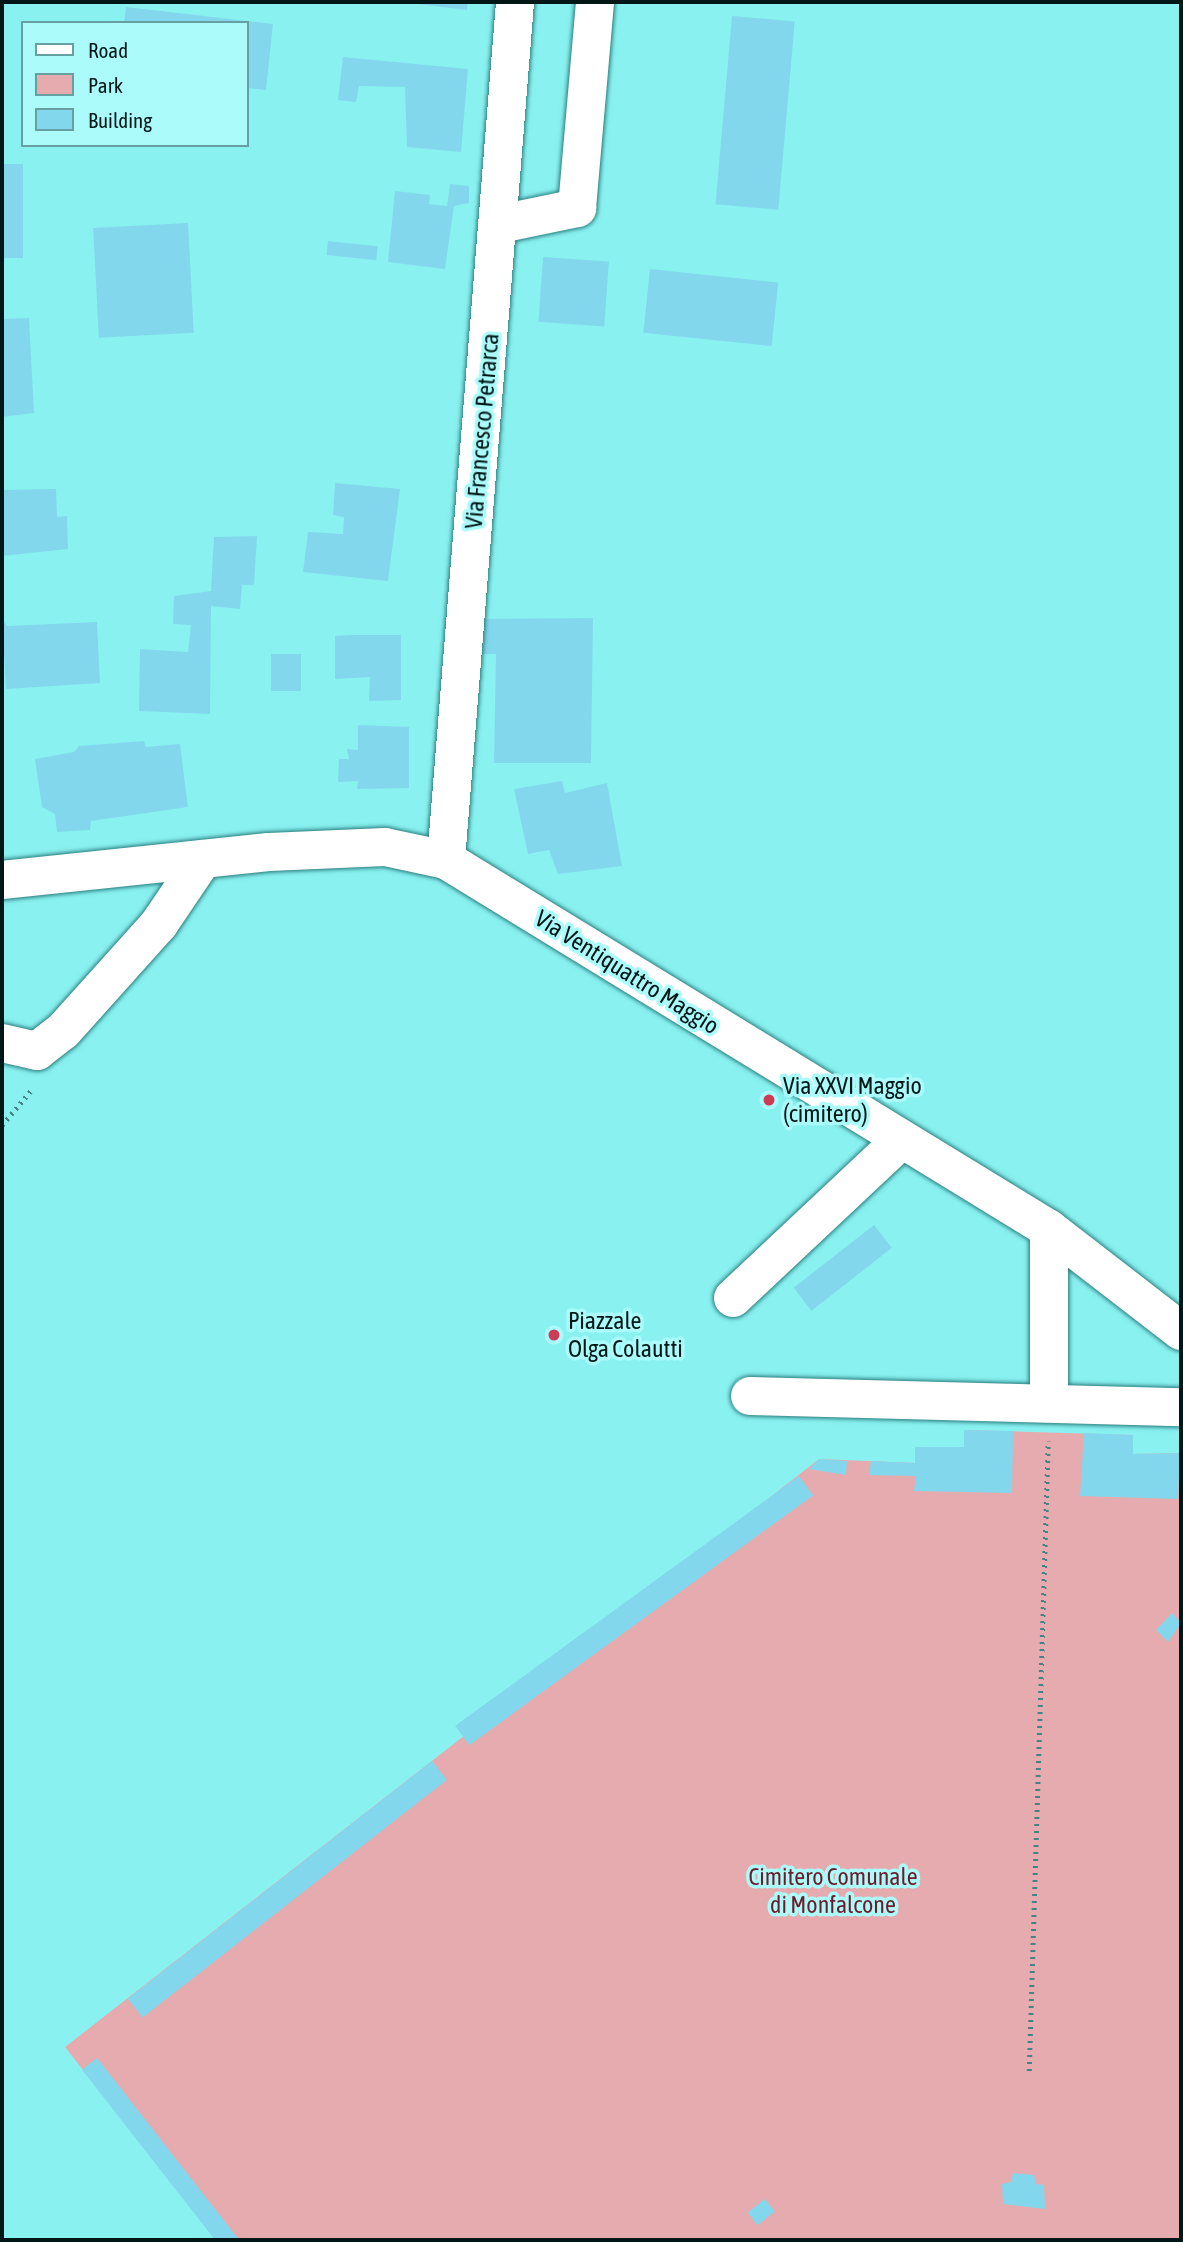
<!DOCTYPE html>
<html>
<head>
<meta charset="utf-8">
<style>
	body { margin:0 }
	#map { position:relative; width:1183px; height:2242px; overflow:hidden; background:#89f2f1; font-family:"Asap Condensed",sans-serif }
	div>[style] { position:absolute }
	.green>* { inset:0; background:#e6abae }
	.building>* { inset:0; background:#83d7ec; transform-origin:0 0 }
	.path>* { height:4.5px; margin-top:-2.25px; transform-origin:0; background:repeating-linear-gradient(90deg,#448383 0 2px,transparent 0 7px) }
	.roads { filter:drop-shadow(0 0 2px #2b7e7e) drop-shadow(0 0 2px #2b7e7e) }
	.minor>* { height:38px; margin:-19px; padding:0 19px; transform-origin:19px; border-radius:19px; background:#fff }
	.dots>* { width:19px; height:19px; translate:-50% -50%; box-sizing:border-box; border:4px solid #abfbfb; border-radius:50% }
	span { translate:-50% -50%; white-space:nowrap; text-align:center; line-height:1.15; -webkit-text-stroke:7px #abfbfb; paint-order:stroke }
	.street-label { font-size:24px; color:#011717 }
	.poi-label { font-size:24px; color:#011717 }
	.left { translate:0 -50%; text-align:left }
	.park-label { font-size:24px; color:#701b2a }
	.frame { position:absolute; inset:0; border:4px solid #011717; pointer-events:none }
	.legend { position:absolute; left:21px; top:21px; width:228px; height:126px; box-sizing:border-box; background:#abfbfb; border:2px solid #67a0a0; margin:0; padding:9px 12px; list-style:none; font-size:21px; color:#011717 }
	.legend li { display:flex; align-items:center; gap:14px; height:35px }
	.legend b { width:35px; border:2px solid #67a0a0 }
</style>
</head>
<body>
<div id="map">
	<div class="green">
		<i style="clip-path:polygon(964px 1430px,1133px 1435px,1133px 1454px,1180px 1453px,1181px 2240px,216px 2240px,65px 2047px,819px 1459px,915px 1463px,915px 1447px,964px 1447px)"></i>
	</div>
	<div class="building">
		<i style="clip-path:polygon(401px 2px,468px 2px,467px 10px)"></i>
		<i style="clip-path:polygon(126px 7px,273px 24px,266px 90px,247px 88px,247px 23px,124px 23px)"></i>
		<i style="left:732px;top:16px;width:63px;height:189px;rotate:5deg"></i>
		<i style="clip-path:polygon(343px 57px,468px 69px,461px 152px,407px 147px,405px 87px,359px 86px,356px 102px,338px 100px)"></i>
		<i style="left:2px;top:164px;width:21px;height:94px"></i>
		<i style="clip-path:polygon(450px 184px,469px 186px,469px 203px,454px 206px,445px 269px,388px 262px,395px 191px,430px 195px,429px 204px,447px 206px)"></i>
		<i style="left:188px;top:223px;width:110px;height:95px;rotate:87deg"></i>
		<i style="left:328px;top:241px;width:50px;height:14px;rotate:6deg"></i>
		<i style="left:543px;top:257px;width:66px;height:65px;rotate:4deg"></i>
		<i style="left:650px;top:269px;width:129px;height:64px;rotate:6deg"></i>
		<i style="clip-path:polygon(29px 318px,34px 413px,2px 417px,2px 319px)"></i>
		<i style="clip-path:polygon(335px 483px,400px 489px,388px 581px,303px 572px,308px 532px,343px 534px,344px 517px,333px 515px)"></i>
		<i style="clip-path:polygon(56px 489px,57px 517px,67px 516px,68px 549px,2px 556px,2px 490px)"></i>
		<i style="clip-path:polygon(257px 536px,254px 585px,242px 585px,240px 609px,211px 606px,210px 714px,139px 711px,140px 649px,188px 652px,191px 625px,173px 624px,174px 596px,211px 591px,214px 537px)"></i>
		<i style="clip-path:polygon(2px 617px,7px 626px,97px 622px,100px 683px,6px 689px)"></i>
		<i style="clip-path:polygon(593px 618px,591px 763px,494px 763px,496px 654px,474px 654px,473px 619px)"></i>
		<i style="clip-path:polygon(353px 635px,401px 635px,401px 700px,369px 701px,370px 677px,335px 679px,335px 636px)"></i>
		<i style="left:301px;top:654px;width:37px;height:30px;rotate:90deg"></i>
		<i style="clip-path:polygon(358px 725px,409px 727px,409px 788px,357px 789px,358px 781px,338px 782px,339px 759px,349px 759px,347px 749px,358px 750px)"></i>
		<i style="clip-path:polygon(144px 741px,146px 747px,180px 744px,188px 807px,91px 821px,90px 830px,57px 832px,55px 814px,42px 807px,35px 759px,74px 752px,79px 746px)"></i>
		<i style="clip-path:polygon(562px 781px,565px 793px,607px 783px,622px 866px,558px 874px,549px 850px,528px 854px,514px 789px)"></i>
		<i style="left:874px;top:1225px;width:29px;height:102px;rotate:52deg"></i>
		<i style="clip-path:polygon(964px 1430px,1013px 1431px,1012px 1493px,914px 1491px,916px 1476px,869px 1475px,871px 1461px,915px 1463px,915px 1447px,964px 1447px)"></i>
		<i style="clip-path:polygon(1084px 1433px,1133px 1435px,1133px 1454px,1180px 1453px,1178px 1499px,1080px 1496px)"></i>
		<i style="clip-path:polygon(819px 1459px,847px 1461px,846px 1475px,809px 1469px)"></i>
		<i style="left:799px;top:1476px;width:24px;height:425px;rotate:54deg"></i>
		<i style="clip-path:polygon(1172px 1613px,1181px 1623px,1168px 1642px,1156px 1630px)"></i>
		<i style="left:432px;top:1761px;width:24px;height:386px;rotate:52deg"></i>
		<i style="left:97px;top:2058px;width:231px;height:19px;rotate:52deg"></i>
		<i style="clip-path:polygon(1013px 2173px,1034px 2175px,1036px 2184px,1044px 2185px,1045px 2209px,1003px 2204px,1002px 2184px,1011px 2182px)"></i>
		<i style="left:765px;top:2199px;width:16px;height:22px;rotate:52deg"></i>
	</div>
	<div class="path">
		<i style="left:2px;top:1125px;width:48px;rotate:-50deg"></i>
		<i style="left:1029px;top:2071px;width:630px;rotate:-88.27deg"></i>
	</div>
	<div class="roads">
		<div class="minor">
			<i style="left:500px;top:224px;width:79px;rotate:-11.7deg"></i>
			<i style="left:577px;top:208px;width:207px;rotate:-85deg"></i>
			<i style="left:446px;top:860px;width:861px;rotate:-85.4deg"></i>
			<i style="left:2px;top:880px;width:268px;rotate:-6deg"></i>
			<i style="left:269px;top:852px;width:116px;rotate:-2.5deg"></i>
			<i style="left:385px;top:847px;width:62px;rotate:12deg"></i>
			<i style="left:446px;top:860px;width:707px;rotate:31.46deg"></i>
			<i style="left:1049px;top:1229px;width:167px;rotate:37.7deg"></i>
			<i style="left:2px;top:1043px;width:36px;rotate:13deg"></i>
			<i style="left:37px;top:1051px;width:33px;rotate:-38deg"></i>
			<i style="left:63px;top:1031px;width:144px;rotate:-48.1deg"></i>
			<i style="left:159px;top:924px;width:78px;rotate:-55.9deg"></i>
			<i style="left:733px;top:1298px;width:229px;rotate:-43.2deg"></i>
			<i style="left:750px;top:1396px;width:431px;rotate:1.5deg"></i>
			<i style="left:1049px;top:1402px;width:173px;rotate:-90deg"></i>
		</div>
	</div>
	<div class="dots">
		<i style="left:769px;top:1100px;background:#cc3c54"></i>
		<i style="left:554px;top:1335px;background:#cc3c54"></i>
	</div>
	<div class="street-label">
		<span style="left:482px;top:431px;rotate:-85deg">Via Francesco Petrarca</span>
		<span style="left:627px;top:972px;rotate:32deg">Via Ventiquattro Maggio</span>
	</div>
	<div class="poi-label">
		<span class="left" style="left:783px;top:1100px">Via XXVI Maggio<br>(cimitero)</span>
		<span class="left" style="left:568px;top:1335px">Piazzale<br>Olga Colautti</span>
	</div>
	<div class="park-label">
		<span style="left:833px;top:1891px">Cimitero Comunale<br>di Monfalcone</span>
	</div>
	<div class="frame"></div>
	<ul class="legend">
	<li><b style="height:9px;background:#fff"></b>Road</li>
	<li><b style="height:19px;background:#e6abae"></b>Park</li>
	<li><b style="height:19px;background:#83d7ec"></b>Building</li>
	</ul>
</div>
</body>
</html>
